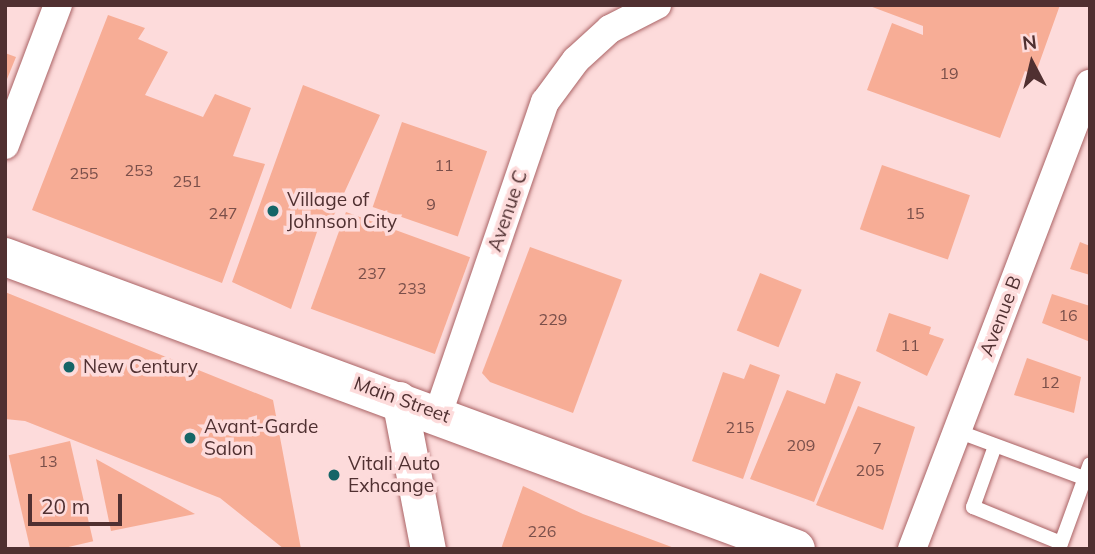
<!DOCTYPE html>
<html>
<head>
<meta charset="utf-8">
<style>
	body { margin:0 }
	#map { position:relative; width:1095px; height:554px; overflow:hidden; background:#fddbdb; font-family:Mulish,sans-serif }
	div>[style] { position:absolute }
	.building>* { inset:0; background:#f7ad96; transform-origin:0 0 }
	.roads { filter:drop-shadow(0 0 2px #aa6365) drop-shadow(0 0 2px #aa6365) }
	.service>* { height:14px; margin:-7px; padding:0 7px; transform-origin:7px; border-radius:7px; background:#fff }
	.minor>* { height:28px; margin:-14px; padding:0 14px; transform-origin:14px; border-radius:14px; background:#fff }
	.tertiary>* { height:35px; margin:-17.5px; padding:0 17.5px; transform-origin:17.5px; border-radius:17.5px; background:#fff }
	.primary>* { height:38px; margin:-19px; padding:0 19px; transform-origin:19px; border-radius:19px; background:#fff }
	.dots>* { width:19px; height:19px; translate:-50% -50%; box-sizing:border-box; border:4px solid #fddbdb; border-radius:50% }
	span { translate:-50% -50%; white-space:nowrap; text-align:center; line-height:1.15; -webkit-text-stroke:7px #fddbdb; paint-order:stroke }
	.number-label { font-size:16px; color:#7a4f4a }
	.number-label span { -webkit-text-stroke-width:0 }
	.poi-label { font-size:19px; color:#503031 }
	.left { translate:0 -50%; text-align:left }
	.street-label { font-size:19px; color:#503031 }
	.frame { position:absolute; inset:0; border:7px solid #503031; pointer-events:none }
	.north { position:absolute; left:997px; top:28px; width:70px; height:70px; -webkit-text-stroke:5px #fddbdb; paint-order:stroke; rotate:353deg; font-size:19px; font-weight:700; line-height:28px; text-align:center; color:#503031 }
	.north::after { content:''; display:block; margin:auto; width:24px; height:32px; background:#503031; clip-path:polygon(50% 0,100% 100%,50% 72%,0 100%) }
	.scale { position:absolute; left:28px; top:494px; width:94px; height:32px; box-sizing:border-box; border:4px solid #503031; border-top:0; padding-left:9px; font-size:21px; line-height:24px; white-space:nowrap; color:#503031; -webkit-text-stroke:5px #fddbdb; paint-order:stroke }
</style>
</head>
<body>
<div id="map">
	<div class="building">
		<i style="clip-path:polygon(867px 5px,1060px 5px,1035px 75px,1025px 71px,1000px 138px,867px 90px,892px 23px,923px 35px,923px 26px)"></i>
		<i style="clip-path:polygon(108px 15px,145px 28px,138px 39px,168px 52px,145px 95px,203px 117px,215px 94px,251px 108px,233px 156px,265px 164px,222px 283px,32px 210px)"></i>
		<i style="clip-path:polygon(5px 53px,16px 57px,5px 84px)"></i>
		<i style="clip-path:polygon(303px 85px,380px 115px,328px 228px,319px 226px,291px 309px,232px 282px)"></i>
		<i style="left:402px;top:122px;width:90px;height:90px;rotate:19deg"></i>
		<i style="left:882px;top:165px;width:93px;height:68px;rotate:19deg"></i>
		<i style="left:346px;top:212px;width:132px;height:103px;rotate:20deg"></i>
		<i style="clip-path:polygon(1080px 242px,1090px 246px,1090px 275px,1070px 269px)"></i>
		<i style="clip-path:polygon(530px 247px,622px 280px,573px 413px,490px 382px,482px 373px)"></i>
		<i style="left:760px;top:273px;width:45px;height:62px;rotate:22deg"></i>
		<i style="clip-path:polygon(5px 292px,273px 400px,301px 549px,284px 549px,220px 498px,25px 421px,5px 419px)"></i>
		<i style="clip-path:polygon(1052px 294px,1090px 306px,1088px 341px,1042px 323px)"></i>
		<i style="clip-path:polygon(889px 313px,931px 327px,929px 334px,944px 339px,927px 376px,876px 351px)"></i>
		<i style="clip-path:polygon(1027px 358px,1081px 377px,1074px 413px,1014px 395px)"></i>
		<i style="clip-path:polygon(750px 364px,780px 375px,743px 479px,692px 461px,723px 372px,744px 379px)"></i>
		<i style="clip-path:polygon(836px 373px,861px 382px,814px 502px,750px 479px,787px 390px,825px 404px)"></i>
		<i style="clip-path:polygon(858px 406px,915px 427px,883px 530px,816px 505px)"></i>
		<i style="left:70px;top:441px;width:103px;height:63px;rotate:77deg"></i>
		<i style="clip-path:polygon(96px 459px,195px 514px,111px 531px)"></i>
		<i style="clip-path:polygon(523px 486px,583px 514px,677px 549px,501px 549px)"></i>
	</div>
	<div class="roads">
		<div class="service">
			<i style="left:957px;top:431px;width:135px;rotate:20.3deg"></i>
			<i style="left:995px;top:446px;width:65px;rotate:109.8deg"></i>
			<i style="left:973px;top:507px;width:95px;rotate:22.2deg"></i>
			<i style="left:1059px;top:549px;width:90px;rotate:-70deg"></i>
		</div>
		<div class="minor">
			<i style="left:5px;top:145px;width:150px;rotate:-69.3deg"></i>
			<i style="left:438px;top:414px;width:330px;rotate:-71.1deg"></i>
			<i style="left:545px;top:102px;width:52px;rotate:-53.6deg"></i>
			<i style="left:576px;top:60px;width:46px;rotate:-42.4deg"></i>
			<i style="left:610px;top:29px;width:53px;rotate:-27.1deg"></i>
			<i style="left:912px;top:549px;width:498px;rotate:-69.1deg"></i>
		</div>
		<div class="tertiary">
			<i style="left:399px;top:399px;width:153px;rotate:79.1deg"></i>
		</div>
		<div class="primary">
			<i style="left:5px;top:257px;width:843px;rotate:20.26deg"></i>
		</div>
	</div>
	<div class="dots">
		<i style="left:273px;top:211px;background:#156567"></i>
		<i style="left:69px;top:367px;background:#156567"></i>
		<i style="left:190px;top:438px;background:#156567"></i>
		<i style="left:334px;top:475px;background:#156567"></i>
	</div>
	<div class="number-label">
		<span style="left:949px;top:73px">19</span>
		<span style="left:444px;top:165px">11</span>
		<span style="left:139px;top:170px">253</span>
		<span style="left:84px;top:173px">255</span>
		<span style="left:187px;top:181px">251</span>
		<span style="left:431px;top:204px">9</span>
		<span style="left:223px;top:213px">247</span>
		<span style="left:915px;top:213px">15</span>
		<span style="left:372px;top:273px">237</span>
		<span style="left:412px;top:288px">233</span>
		<span style="left:1068px;top:315px">16</span>
		<span style="left:553px;top:319px">229</span>
		<span style="left:910px;top:345px">11</span>
		<span style="left:1050px;top:382px">12</span>
		<span style="left:740px;top:427px">215</span>
		<span style="left:801px;top:445px">209</span>
		<span style="left:877px;top:448px">7</span>
		<span style="left:48px;top:461px">13</span>
		<span style="left:870px;top:470px">205</span>
		<span style="left:542px;top:531px">226</span>
	</div>
	<div class="poi-label">
		<span class="left" style="left:287px;top:211px">Village of<br>Johnson City</span>
		<span class="left" style="left:83px;top:367px">New Century</span>
		<span class="left" style="left:204px;top:438px">Avant-Garde<br>Salon</span>
		<span class="left" style="left:348px;top:475px">Vitali Auto<br>Exhcange</span>
	</div>
	<div class="street-label">
		<span style="left:508px;top:211px;rotate:-71deg">Avenue C</span>
		<span style="left:1001px;top:316px;rotate:-69deg">Avenue B</span>
		<span style="left:402px;top:400px;rotate:20deg">Main Street</span>
	</div>
	<div class="frame"></div>
	<div class="north">N</div>
	<div class="scale">20 m</div>
</div>
</body>
</html>
